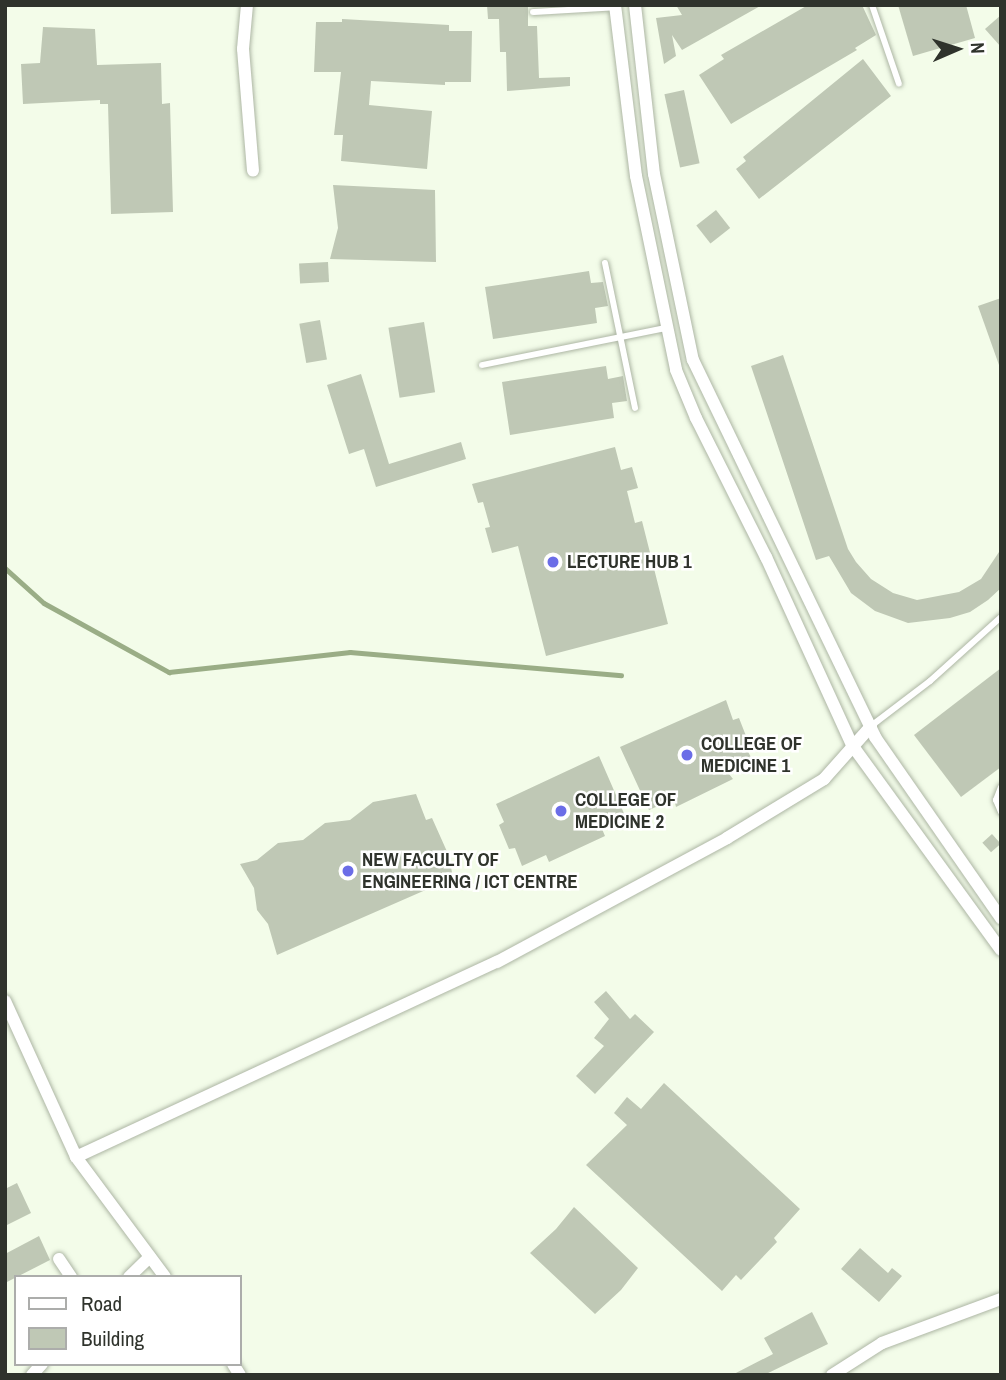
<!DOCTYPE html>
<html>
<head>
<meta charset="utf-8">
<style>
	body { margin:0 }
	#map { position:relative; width:1006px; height:1380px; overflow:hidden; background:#f3fce9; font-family:"Archivo Narrow",sans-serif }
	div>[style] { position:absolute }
	.stream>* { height:4.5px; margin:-2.25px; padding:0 2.25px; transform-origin:2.25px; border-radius:2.25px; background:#9aad86 }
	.building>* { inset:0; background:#bfc8b5; transform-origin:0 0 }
	.roads { filter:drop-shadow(0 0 2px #adb6a4) drop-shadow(0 0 2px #adb6a4) }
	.service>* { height:6px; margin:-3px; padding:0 3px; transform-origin:3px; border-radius:3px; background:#fff }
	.minor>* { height:12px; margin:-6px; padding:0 6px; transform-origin:6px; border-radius:6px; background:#fff }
	.dots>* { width:19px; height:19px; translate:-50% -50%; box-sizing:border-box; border:4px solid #fff; border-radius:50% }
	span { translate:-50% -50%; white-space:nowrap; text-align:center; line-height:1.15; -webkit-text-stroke:5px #fff; paint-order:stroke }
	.poi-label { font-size:19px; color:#2f332c; font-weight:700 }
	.left { translate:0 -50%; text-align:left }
	.frame { position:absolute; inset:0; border:7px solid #2f332c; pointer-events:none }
	.legend { position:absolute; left:14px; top:1275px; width:228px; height:91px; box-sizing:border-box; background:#fff; border:2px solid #acadab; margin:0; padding:9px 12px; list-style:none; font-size:21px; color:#2f332c }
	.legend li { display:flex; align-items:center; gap:14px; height:35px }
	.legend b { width:35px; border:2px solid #acadab }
	.north { position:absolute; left:922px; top:14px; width:70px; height:70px; -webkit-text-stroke:5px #fff; paint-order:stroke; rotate:87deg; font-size:19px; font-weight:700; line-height:28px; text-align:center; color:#2f332c }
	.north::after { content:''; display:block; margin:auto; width:24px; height:32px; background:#2f332c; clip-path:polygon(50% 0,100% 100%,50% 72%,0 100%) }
</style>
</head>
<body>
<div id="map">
	<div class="stream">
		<i style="left:5px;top:568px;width:52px;rotate:41.9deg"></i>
		<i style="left:44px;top:603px;width:143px;rotate:28.9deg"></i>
		<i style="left:169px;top:672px;width:182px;rotate:-6.3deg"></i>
		<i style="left:350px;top:652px;width:272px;rotate:4.9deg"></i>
	</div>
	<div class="building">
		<i style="clip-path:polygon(487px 5px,528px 5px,528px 26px,537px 26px,539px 78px,570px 77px,570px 86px,507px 91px,506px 52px,500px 52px,499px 19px,488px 19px)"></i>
		<i style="clip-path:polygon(676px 5px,762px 5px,682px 50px,672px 35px,676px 56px,664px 64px,656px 18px,682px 15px)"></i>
		<i style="clip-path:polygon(808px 5px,862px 5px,876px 35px,855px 48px,857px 50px,731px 124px,699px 75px,724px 59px,721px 55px)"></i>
		<i style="clip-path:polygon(898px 5px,966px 5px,975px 38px,913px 56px)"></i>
		<i style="clip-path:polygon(1001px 15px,1001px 47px,985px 29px)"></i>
		<i style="clip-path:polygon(342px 19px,449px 25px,449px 31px,472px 31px,471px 82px,445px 82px,445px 85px,371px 81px,369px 105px,432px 111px,427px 169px,341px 161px,343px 135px,334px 135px,341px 72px,314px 72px,316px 22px,342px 22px)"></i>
		<i style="clip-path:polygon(43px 27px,95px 29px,97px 65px,161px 63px,162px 104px,170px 103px,173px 212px,111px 214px,108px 104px,100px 104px,100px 100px,23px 104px,21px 64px,40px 63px)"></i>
		<i style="clip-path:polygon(863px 59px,891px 96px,759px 199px,736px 169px,746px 161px,743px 157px)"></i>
		<i style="left:684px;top:90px;width:75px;height:20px;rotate:78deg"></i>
		<i style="clip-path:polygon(333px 185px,435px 190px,436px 262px,330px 259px,338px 228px)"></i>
		<i style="left:716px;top:210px;width:23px;height:25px;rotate:52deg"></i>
		<i style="left:328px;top:262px;width:20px;height:29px;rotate:87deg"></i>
		<i style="clip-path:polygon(589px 271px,591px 283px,603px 282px,608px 306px,595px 308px,597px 323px,493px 339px,485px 287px)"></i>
		<i style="clip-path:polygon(1001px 298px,1001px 365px,999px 365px,978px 306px)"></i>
		<i style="left:320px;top:320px;width:40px;height:21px;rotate:80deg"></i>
		<i style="left:424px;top:322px;width:71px;height:36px;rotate:81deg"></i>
		<i style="clip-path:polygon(783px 355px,848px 549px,856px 562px,871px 579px,893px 593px,917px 600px,959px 592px,981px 579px,1001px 549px,1001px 588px,988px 600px,970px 612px,950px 618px,908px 623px,875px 611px,851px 593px,829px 556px,816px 560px,751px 366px)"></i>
		<i style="clip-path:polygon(606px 366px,608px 379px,623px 376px,627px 401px,612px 403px,614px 418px,510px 435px,502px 382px)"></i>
		<i style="clip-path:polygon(361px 374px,389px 464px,461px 442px,466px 459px,376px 487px,364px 449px,349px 454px,327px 385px)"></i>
		<i style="clip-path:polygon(615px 447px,621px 470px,632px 467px,638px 488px,627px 491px,635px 523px,642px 521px,668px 624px,546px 656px,518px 546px,492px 553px,485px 528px,490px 527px,483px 502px,478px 503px,472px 484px)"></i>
		<i style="clip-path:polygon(1001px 668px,1001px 767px,961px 797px,914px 735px)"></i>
		<i style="clip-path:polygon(726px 700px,733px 720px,739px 718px,748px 741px,744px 744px,754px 763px,729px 774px,733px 779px,676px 807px,674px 799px,649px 810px,620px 747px)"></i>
		<i style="clip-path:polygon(599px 756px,626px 818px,602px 829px,605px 836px,549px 862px,546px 855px,522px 866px,515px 848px,509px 849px,499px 825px,504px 822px,496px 804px)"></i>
		<i style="clip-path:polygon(416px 794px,426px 820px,432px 818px,449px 856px,453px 878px,277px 955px,268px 924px,257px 910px,254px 888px,240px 864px,257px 860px,278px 843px,303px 840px,325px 823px,350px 820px,373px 802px)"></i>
		<i style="left:992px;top:834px;width:13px;height:13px;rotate:48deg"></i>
		<i style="clip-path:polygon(606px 991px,630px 1019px,635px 1014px,654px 1032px,595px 1094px,576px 1076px,604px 1046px,594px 1038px,609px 1019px,594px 1002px)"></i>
		<i style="clip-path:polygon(664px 1083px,800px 1209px,774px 1238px,777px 1242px,741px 1280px,736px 1275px,722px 1291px,586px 1165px,627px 1125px,614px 1113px,627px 1097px,641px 1109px)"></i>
		<i style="clip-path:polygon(17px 1183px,31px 1213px,5px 1226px,5px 1189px)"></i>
		<i style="clip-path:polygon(574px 1207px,638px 1268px,621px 1290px,595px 1314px,530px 1253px,556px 1229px)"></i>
		<i style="clip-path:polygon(39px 1236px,50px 1260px,5px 1283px,5px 1254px)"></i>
		<i style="clip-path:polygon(860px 1248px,888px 1273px,892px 1268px,902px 1276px,879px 1302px,841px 1269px)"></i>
		<i style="clip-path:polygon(812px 1312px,828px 1344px,764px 1375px,732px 1375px,773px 1354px,764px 1338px)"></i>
	</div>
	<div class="roads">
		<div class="service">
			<i style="left:872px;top:5px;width:83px;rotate:71.1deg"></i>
			<i style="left:533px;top:12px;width:83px;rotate:-3.4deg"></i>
			<i style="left:605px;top:263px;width:148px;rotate:78.3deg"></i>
			<i style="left:482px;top:365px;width:188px;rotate:-11.4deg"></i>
			<i style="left:871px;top:726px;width:74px;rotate:-37.3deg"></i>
			<i style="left:930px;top:681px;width:96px;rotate:-42deg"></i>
			<i style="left:1001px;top:787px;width:14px;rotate:111deg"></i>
			<i style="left:996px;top:800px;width:13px;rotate:67deg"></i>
		</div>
		<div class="minor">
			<i style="left:247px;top:5px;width:44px;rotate:95.2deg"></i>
			<i style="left:243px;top:49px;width:122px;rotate:85.3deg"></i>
			<i style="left:615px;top:5px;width:172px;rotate:83deg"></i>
			<i style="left:636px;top:176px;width:198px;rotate:78.3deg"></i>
			<i style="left:676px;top:370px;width:52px;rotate:67.4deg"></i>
			<i style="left:696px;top:418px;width:156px;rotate:63.3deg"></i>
			<i style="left:766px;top:557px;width:207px;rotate:65.4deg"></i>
			<i style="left:852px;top:745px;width:253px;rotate:54deg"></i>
			<i style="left:635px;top:5px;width:170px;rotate:83.6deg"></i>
			<i style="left:654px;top:174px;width:190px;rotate:78.2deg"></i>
			<i style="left:693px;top:360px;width:419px;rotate:64.2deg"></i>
			<i style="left:875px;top:737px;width:221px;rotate:55.2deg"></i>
			<i style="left:5px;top:1001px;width:171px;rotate:65.5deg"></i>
			<i style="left:76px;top:1157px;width:149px;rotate:53.4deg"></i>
			<i style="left:76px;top:1157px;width:464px;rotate:-24.9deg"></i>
			<i style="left:497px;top:962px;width:261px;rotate:-28.3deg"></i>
			<i style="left:727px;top:838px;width:114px;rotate:-31.3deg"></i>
			<i style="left:824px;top:779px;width:71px;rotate:-48.4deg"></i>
			<i style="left:59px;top:1259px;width:22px;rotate:56deg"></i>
			<i style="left:129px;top:1277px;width:29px;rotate:-44deg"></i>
			<i style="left:233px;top:1364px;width:13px;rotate:58deg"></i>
			<i style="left:32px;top:1375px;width:15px;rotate:-48deg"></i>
			<i style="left:832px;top:1375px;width:59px;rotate:-32.6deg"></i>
			<i style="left:882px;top:1343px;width:127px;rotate:-20.3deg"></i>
		</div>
	</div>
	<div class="dots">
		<i style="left:553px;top:562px;background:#6b6de7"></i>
		<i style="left:687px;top:755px;background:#6b6de7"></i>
		<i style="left:561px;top:811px;background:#6b6de7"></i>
		<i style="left:348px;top:871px;background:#6b6de7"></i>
	</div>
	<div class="poi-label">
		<span class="left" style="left:567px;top:562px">LECTURE HUB 1</span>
		<span class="left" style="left:701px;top:755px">COLLEGE OF<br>MEDICINE 1</span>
		<span class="left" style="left:575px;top:811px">COLLEGE OF<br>MEDICINE 2</span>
		<span class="left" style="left:362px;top:871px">NEW FACULTY OF<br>ENGINEERING / ICT CENTRE</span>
	</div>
	<div class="frame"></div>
	<ul class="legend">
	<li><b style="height:9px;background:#fff"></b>Road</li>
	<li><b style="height:19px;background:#bfc8b5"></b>Building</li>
	</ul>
	<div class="north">N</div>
</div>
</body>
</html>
